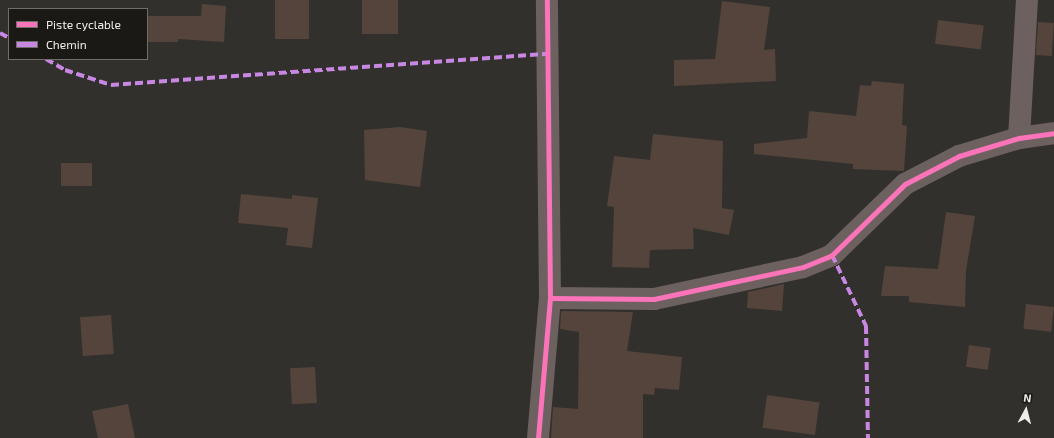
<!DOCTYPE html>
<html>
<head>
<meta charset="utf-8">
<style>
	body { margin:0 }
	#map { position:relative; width:1054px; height:438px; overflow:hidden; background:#32302c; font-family:"Exo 2",sans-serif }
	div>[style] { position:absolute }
	.building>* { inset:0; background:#54443c; transform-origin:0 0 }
	.street>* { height:22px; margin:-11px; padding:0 11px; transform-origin:11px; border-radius:11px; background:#6d6160 }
	.quiet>* { height:4px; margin-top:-2px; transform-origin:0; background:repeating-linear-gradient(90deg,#c787e3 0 8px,transparent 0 12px) }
	.cycleway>* { height:5px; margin:-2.5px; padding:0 2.5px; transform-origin:2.5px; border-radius:2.5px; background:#fb73b8 }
	span { translate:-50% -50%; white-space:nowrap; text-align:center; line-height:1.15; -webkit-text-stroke:3px #1b1915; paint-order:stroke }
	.legend { position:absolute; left:8px; top:8px; width:140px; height:52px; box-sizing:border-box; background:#1b1915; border:1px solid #706e69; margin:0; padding:5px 7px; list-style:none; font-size:12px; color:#f0ede8 }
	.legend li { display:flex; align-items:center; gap:8px; height:20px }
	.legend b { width:20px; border:1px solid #706e69 }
	.north { position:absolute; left:1006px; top:390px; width:40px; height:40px; -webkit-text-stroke:3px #1b1915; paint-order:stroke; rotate:7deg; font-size:11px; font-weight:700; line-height:16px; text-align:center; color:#f0ede8 }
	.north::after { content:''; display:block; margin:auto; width:14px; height:18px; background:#f0ede8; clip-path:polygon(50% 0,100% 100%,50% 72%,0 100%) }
</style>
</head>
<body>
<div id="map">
	<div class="building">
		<i style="left:275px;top:0;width:34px;height:39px"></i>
		<i style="left:362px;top:0;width:36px;height:34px"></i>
		<i style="clip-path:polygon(722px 1px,770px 7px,764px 50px,775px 49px,776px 81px,674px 86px,674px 60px,715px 59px)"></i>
		<i style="clip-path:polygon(202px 4px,226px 6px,224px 42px,178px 39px,178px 42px,147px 42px,147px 16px,201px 16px)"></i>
		<i style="left:938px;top:20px;width:46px;height:24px;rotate:7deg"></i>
		<i style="left:1038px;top:22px;width:16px;height:33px;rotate:4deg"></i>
		<i style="clip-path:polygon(872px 81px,904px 84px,902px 125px,907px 126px,904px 171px,853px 169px,853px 164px,754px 154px,754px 144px,807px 138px,809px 111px,856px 116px,860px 85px,871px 86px)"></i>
		<i style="clip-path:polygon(400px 127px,427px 131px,420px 187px,365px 180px,364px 130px)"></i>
		<i style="clip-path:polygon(653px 134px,723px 141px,722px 208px,734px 210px,729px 235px,693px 228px,694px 249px,650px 250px,649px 268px,612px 267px,614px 207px,607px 206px,614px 156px,650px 160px)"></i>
		<i style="left:61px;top:163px;width:31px;height:23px"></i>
		<i style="clip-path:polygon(241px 194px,292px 199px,292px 195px,318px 198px,312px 248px,286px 245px,288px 228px,238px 223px)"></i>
		<i style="clip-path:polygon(946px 212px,975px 216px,966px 271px,965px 307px,909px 302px,909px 296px,881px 296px,885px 266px,938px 269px)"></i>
		<i style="clip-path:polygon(784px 284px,782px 311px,747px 308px,748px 292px)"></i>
		<i style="left:1026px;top:304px;width:28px;height:25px;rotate:6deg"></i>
		<i style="clip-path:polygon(561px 311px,633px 312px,627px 351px,682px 357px,679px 390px,655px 388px,654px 395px,643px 394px,643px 438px,551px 438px,553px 407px,578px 409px,579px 332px,560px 329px)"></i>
		<i style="left:111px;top:315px;width:39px;height:31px;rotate:86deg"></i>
		<i style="left:969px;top:345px;width:22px;height:22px;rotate:8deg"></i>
		<i style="left:315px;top:367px;width:36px;height:25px;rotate:87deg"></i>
		<i style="left:767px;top:395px;width:53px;height:33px;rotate:8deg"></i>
		<i style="clip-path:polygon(128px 404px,135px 438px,98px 438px,92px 411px)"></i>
	</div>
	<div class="street">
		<i style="left:1019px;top:138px;width:138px;rotate:-86.7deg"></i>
		<i style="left:550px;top:298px;width:104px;rotate:0.6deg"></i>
		<i style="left:654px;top:299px;width:152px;rotate:-12.1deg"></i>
		<i style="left:803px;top:267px;width:31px;rotate:-22deg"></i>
		<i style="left:832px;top:255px;width:102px;rotate:-44.2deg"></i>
		<i style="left:905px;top:184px;width:61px;rotate:-27.4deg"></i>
		<i style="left:959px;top:156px;width:63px;rotate:-16.7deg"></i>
		<i style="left:1019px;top:138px;width:35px;rotate:-8deg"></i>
		<i style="left:538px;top:438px;width:141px;rotate:-85.1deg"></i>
		<i style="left:550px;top:298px;width:298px;rotate:-90.6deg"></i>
	</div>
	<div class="quiet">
		<i style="left:0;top:33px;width:10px;rotate:29deg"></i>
		<i style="left:46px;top:59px;width:22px;rotate:30deg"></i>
		<i style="left:65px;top:70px;width:48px;rotate:18.1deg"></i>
		<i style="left:111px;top:85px;width:438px;rotate:-4.1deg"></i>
		<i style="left:832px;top:255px;width:79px;rotate:64.4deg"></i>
		<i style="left:866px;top:326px;width:112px;rotate:89deg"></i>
	</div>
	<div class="cycleway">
		<i style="left:550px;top:298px;width:104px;rotate:0.6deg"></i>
		<i style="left:654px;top:299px;width:152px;rotate:-12.1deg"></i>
		<i style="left:803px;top:267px;width:31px;rotate:-22deg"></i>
		<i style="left:832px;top:255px;width:102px;rotate:-44.2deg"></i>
		<i style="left:905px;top:184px;width:61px;rotate:-27.4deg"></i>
		<i style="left:959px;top:156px;width:63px;rotate:-16.7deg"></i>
		<i style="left:1019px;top:138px;width:35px;rotate:-8deg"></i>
		<i style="left:538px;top:438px;width:141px;rotate:-85.1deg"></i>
		<i style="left:550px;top:298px;width:298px;rotate:-90.6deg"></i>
	</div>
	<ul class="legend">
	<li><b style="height:5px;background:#fb73b8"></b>Piste cyclable</li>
	<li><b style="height:5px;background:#c787e3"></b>Chemin</li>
	</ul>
	<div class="north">N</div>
</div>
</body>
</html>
